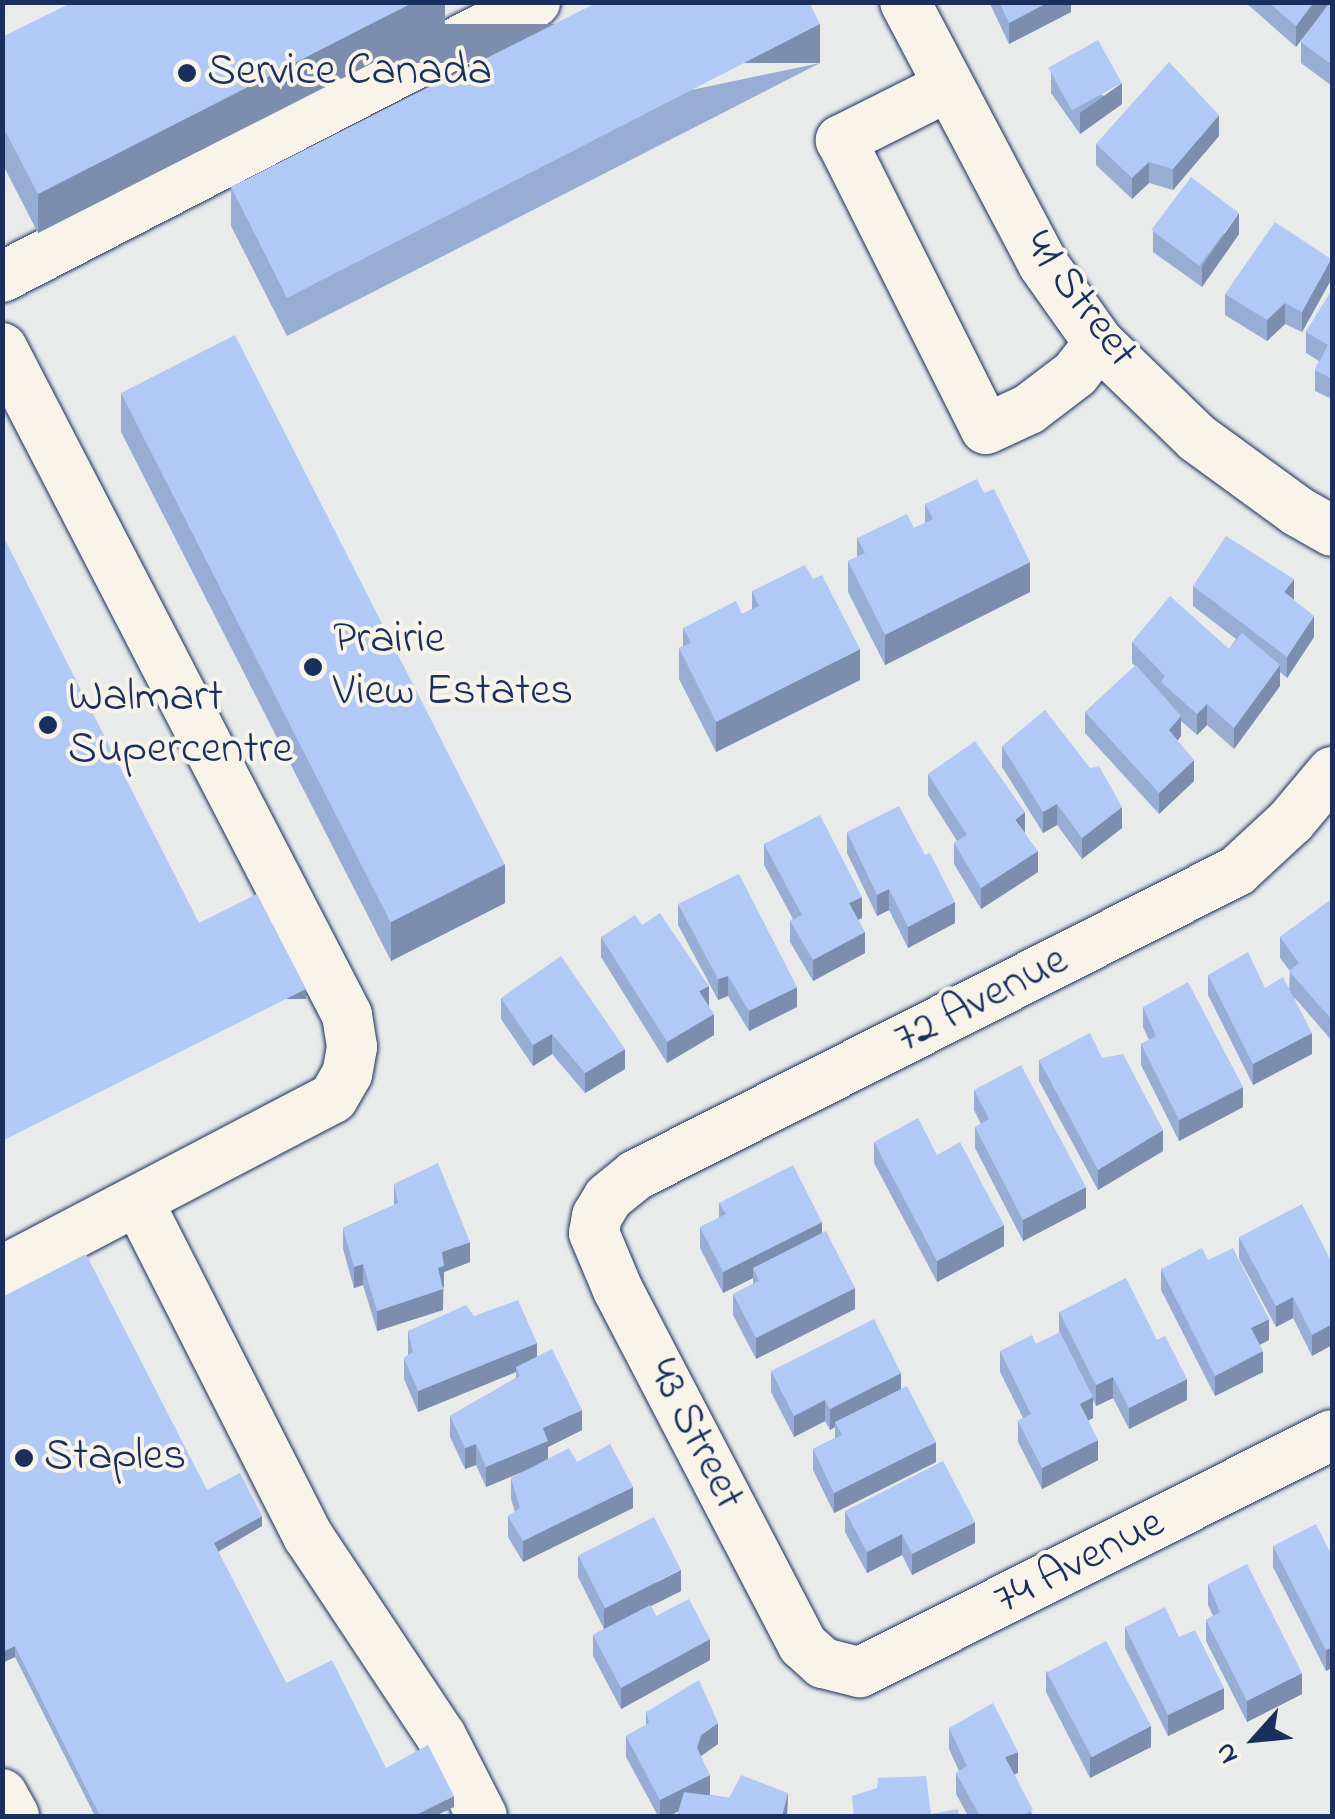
<!DOCTYPE html>
<html>
<head>
<meta charset="utf-8">
<style>
	body { margin:0 }
	#map { position:relative; width:1335px; height:1819px; overflow:hidden; background:#e9ebeb; font-family:"Indie Flower",sans-serif }
	div>[style] { position:absolute }
	.roads { filter:drop-shadow(0 0 2px #1b2f5e) drop-shadow(0 0 2px #1b2f5e) }
	.minor>* { height:50px; margin:-25px; padding:0 25px; transform-origin:25px; border-radius:25px; background:#f7f3e8 }
	.wall>* { inset:0; background:#98add4 }
	.shaded-wall>* { inset:0; background:#7c8dad; transform-origin:0 0 }
	.building>* { inset:0; background:#b1c9f7; transform-origin:0 0 }
	.dots>* { width:28px; height:28px; translate:-50% -50%; box-sizing:border-box; border:5px solid #f7f3e8; border-radius:50% }
	span { translate:-50% -50%; white-space:nowrap; text-align:center; line-height:1.15; -webkit-text-stroke:8px #f7f3e8; paint-order:stroke }
	.poi-label { font-size:45px; color:#1b2f5e }
	.left { translate:0 -50%; text-align:left }
	.street-label { font-size:45px; color:#1b2f5e }
	.frame { position:absolute; inset:0; border:5px solid #1b2f5e; pointer-events:none }
	.north { position:absolute; left:1205px; top:1689px; width:100px; height:100px; -webkit-text-stroke:8px #f7f3e8; paint-order:stroke; rotate:243deg; font-size:28px; font-weight:700; line-height:40px; text-align:center; color:#1b2f5e }
	.north::after { content:''; display:block; margin:auto; width:35px; height:45px; background:#1b2f5e; clip-path:polygon(50% 0,100% 100%,50% 72%,0 100%) }
</style>
</head>
<body>
<div id="map">
	<div class="roads">
		<div class="minor">
			<i style="left:905px;top:2px;width:296px;rotate:62.2deg"></i>
			<i style="left:1043px;top:264px;width:97px;rotate:54.7deg"></i>
			<i style="left:1099px;top:343px;width:136px;rotate:44.1deg"></i>
			<i style="left:1197px;top:438px;width:124px;rotate:36.1deg"></i>
			<i style="left:1297px;top:511px;width:40px;rotate:29.7deg"></i>
			<i style="left:947px;top:87px;width:119px;rotate:153.4deg"></i>
			<i style="left:841px;top:140px;width:323px;rotate:63.4deg"></i>
			<i style="left:986px;top:429px;width:47px;rotate:-24.9deg"></i>
			<i style="left:1029px;top:409px;width:58px;rotate:-37.3deg"></i>
			<i style="left:1075px;top:374px;width:39px;rotate:-52deg"></i>
			<i style="left:2px;top:277px;width:600px;rotate:-27.29deg"></i>
			<i style="left:2px;top:348px;width:751px;rotate:62.65deg"></i>
			<i style="left:347px;top:1015px;width:32px;rotate:81deg"></i>
			<i style="left:352px;top:1047px;width:27px;rotate:100deg"></i>
			<i style="left:347px;top:1074px;width:28px;rotate:120deg"></i>
			<i style="left:333px;top:1098px;width:373px;rotate:152.4deg"></i>
			<i style="left:1332px;top:772px;width:64px;rotate:129.9deg"></i>
			<i style="left:1291px;top:821px;width:74px;rotate:137.2deg"></i>
			<i style="left:1237px;top:871px;width:674px;rotate:153.17deg"></i>
			<i style="left:636px;top:1175px;width:36px;rotate:141deg"></i>
			<i style="left:608px;top:1198px;width:21px;rotate:121deg"></i>
			<i style="left:597px;top:1216px;width:17px;rotate:100deg"></i>
			<i style="left:594px;top:1233px;width:62px;rotate:67.2deg"></i>
			<i style="left:618px;top:1290px;width:400px;rotate:62.5deg"></i>
			<i style="left:803px;top:1645px;width:27px;rotate:42deg"></i>
			<i style="left:823px;top:1663px;width:38px;rotate:14deg"></i>
			<i style="left:860px;top:1672px;width:528px;rotate:-26.66deg"></i>
			<i style="left:138px;top:1201px;width:376px;rotate:63.1deg"></i>
			<i style="left:308px;top:1536px;width:240px;rotate:56.4deg"></i>
			<i style="left:441px;top:1736px;width:90px;rotate:62.9deg"></i>
			<i style="left:2px;top:1794px;width:25px;rotate:61deg"></i>
		</div>
	</div>
	<div class="wall">
		<i style="clip-path:polygon(445px 2px,445px 26px,38px 233px,2px 163px,2px 37px)"></i>
		<i style="clip-path:polygon(989px 2px,1071px 2px,1071px 12px,1009px 44px)"></i>
		<i style="clip-path:polygon(1245px 2px,1332px 2px,1332px 86px,1301px 63px,1301px 42px,1320px 16px,1296px 47px)"></i>
		<i style="clip-path:polygon(820px 63px,287px 336px,231px 226px,231px 187px)"></i>
		<i style="clip-path:polygon(1051px 72px,1122px 104px,1080px 134px,1051px 93px)"></i>
		<i style="clip-path:polygon(1219px 136px,1173px 190px,1149px 183px,1132px 199px,1096px 165px,1096px 144px)"></i>
		<i style="clip-path:polygon(1153px 231px,1239px 234px,1202px 287px,1153px 252px)"></i>
		<i style="clip-path:polygon(1331px 280px,1302px 332px,1285px 324px,1267px 341px,1225px 315px,1225px 294px)"></i>
		<i style="clip-path:polygon(1332px 290px,1332px 399px,1315px 391px,1315px 370px,1319px 361px,1306px 353px,1306px 332px)"></i>
		<i style="clip-path:polygon(121px 393px,505px 903px,391px 961px,121px 432px)"></i>
		<i style="clip-path:polygon(925px 504px,1030px 592px,885px 665px,848px 592px,848px 561px,857px 557px,857px 538px,914px 528px,925px 523px)"></i>
		<i style="clip-path:polygon(1193px 586px,1293px 600px,1314px 637px,1287px 678px,1280px 672px,1280px 686px,1234px 749px,1207px 725px,1197px 735px,1181px 721px,1181px 736px,1177px 741px,1194px 781px,1159px 814px,1085px 733px,1085px 712px,1135px 666px,1132px 663px,1132px 642px,1229px 649px,1236px 639px,1193px 606px)"></i>
		<i style="clip-path:polygon(752px 591px,860px 680px,716px 752px,679px 679px,679px 648px,683px 646px,683px 628px,742px 614px,752px 609px)"></i>
		<i style="clip-path:polygon(1002px 746px,1090px 768px,1122px 828px,1082px 859px,1057px 825px,1043px 833px,1002px 767px)"></i>
		<i style="clip-path:polygon(928px 774px,1025px 833px,1038px 872px,981px 909px,954px 864px,954px 843px,957px 841px,928px 795px)"></i>
		<i style="clip-path:polygon(847px 832px,925px 855px,955px 923px,908px 948px,889px 910px,877px 916px,847px 853px)"></i>
		<i style="clip-path:polygon(764px 844px,862px 918px,858px 920px,865px 953px,813px 981px,790px 942px,790px 921px,793px 919px,764px 865px)"></i>
		<i style="clip-path:polygon(1332px 899px,1332px 1041px,1294px 997px,1312px 1054px,1253px 1085px,1208px 995px,1208px 975px,1265px 988px,1289px 989px,1290px 971px,1280px 958px,1280px 937px)"></i>
		<i style="clip-path:polygon(678px 904px,797px 1007px,749px 1031px,728px 996px,718px 1000px,678px 925px)"></i>
		<i style="clip-path:polygon(642px 925px,709px 1007px,714px 1035px,667px 1063px,601px 957px,601px 937px)"></i>
		<i style="clip-path:polygon(501px 998px,625px 1069px,585px 1093px,552px 1054px,533px 1066px,501px 1019px)"></i>
		<i style="clip-path:polygon(1143px 1007px,1243px 1107px,1179px 1141px,1141px 1065px,1141px 1044px,1149px 1040px,1143px 1027px)"></i>
		<i style="clip-path:polygon(1102px 1058px,1163px 1151px,1098px 1190px,1039px 1081px,1039px 1060px)"></i>
		<i style="clip-path:polygon(974px 1090px,1086px 1208px,1023px 1241px,975px 1148px,975px 1127px,981px 1124px,974px 1110px)"></i>
		<i style="clip-path:polygon(874px 1142px,937px 1155px,1004px 1246px,937px 1282px,874px 1163px)"></i>
		<i style="clip-path:polygon(394px 1184px,470px 1262px,444px 1272px,443px 1310px,377px 1331px,363px 1285px,354px 1288px,343px 1249px,343px 1228px,394px 1205px)"></i>
		<i style="clip-path:polygon(719px 1203px,822px 1233px,855px 1309px,756px 1359px,733px 1315px,733px 1294px,753px 1284px,753px 1278px,723px 1293px,700px 1248px,700px 1227px,719px 1218px)"></i>
		<i style="clip-path:polygon(1239px 1237px,1332px 1263px,1332px 1345px,1312px 1356px,1293px 1318px,1276px 1327px,1239px 1258px)"></i>
		<i style="clip-path:polygon(1208px 1260px,1269px 1340px,1260px 1345px,1263px 1372px,1215px 1396px,1161px 1290px,1161px 1269px)"></i>
		<i style="clip-path:polygon(2px 1297px,207px 1490px,262px 1526px,218px 1552px,286px 1683px,386px 1768px,454px 1807px,435px 1816px,95px 1816px,15px 1657px,2px 1663px)"></i>
		<i style="clip-path:polygon(1059px 1312px,1187px 1400px,1129px 1429px,1113px 1398px,1096px 1406px,1093px 1400px,1093px 1418px,1088px 1420px,1098px 1460px,1042px 1489px,1018px 1442px,1018px 1421px,1023px 1418px,1000px 1372px,1000px 1351px,1036px 1344px,1059px 1333px)"></i>
		<i style="clip-path:polygon(474px 1316px,537px 1357px,582px 1430px,548px 1447px,548px 1459px,577px 1462px,633px 1508px,523px 1562px,508px 1537px,508px 1516px,515px 1512px,511px 1499px,511px 1478px,525px 1471px,486px 1487px,476px 1465px,465px 1469px,450px 1437px,450px 1416px,516px 1378px,516px 1372px,418px 1412px,404px 1379px,404px 1358px,408px 1355px,408px 1331px)"></i>
		<i style="clip-path:polygon(771px 1371px,901px 1388px,936px 1462px,834px 1513px,813px 1470px,813px 1449px,835px 1438px,835px 1427px,830px 1430px,825px 1421px,794px 1437px,771px 1392px)"></i>
		<i style="clip-path:polygon(845px 1511px,975px 1543px,912px 1575px,902px 1555px,867px 1573px,845px 1532px)"></i>
		<i style="clip-path:polygon(1273px 1546px,1332px 1556px,1326px 1671px,1273px 1567px)"></i>
		<i style="clip-path:polygon(578px 1556px,681px 1591px,651px 1606px,656px 1616px,710px 1660px,621px 1709px,593px 1656px,593px 1635px,604px 1629px,578px 1577px)"></i>
		<i style="clip-path:polygon(1208px 1584px,1302px 1694px,1247px 1722px,1206px 1641px,1206px 1620px,1213px 1616px,1208px 1605px)"></i>
		<i style="clip-path:polygon(1125px 1627px,1179px 1637px,1224px 1709px,1168px 1736px,1125px 1648px)"></i>
		<i style="clip-path:polygon(1046px 1671px,1151px 1747px,1090px 1778px,1046px 1692px)"></i>
		<i style="clip-path:polygon(646px 1712px,718px 1744px,701px 1756px,710px 1795px,729px 1798px,788px 1793px,787px 1816px,677px 1816px,679px 1811px,669px 1816px,658px 1816px,626px 1757px,626px 1736px,646px 1725px)"></i>
		<i style="clip-path:polygon(949px 1728px,1018px 1773px,1014px 1774px,1033px 1816px,968px 1816px,956px 1794px,956px 1773px,959px 1771px,949px 1749px)"></i>
	</div>
	<div class="shaded-wall">
		<i style="clip-path:polygon(414px 2px,445px 2px,445px 26px,38px 233px,38px 194px)"></i>
		<i style="clip-path:polygon(1049px 2px,1071px 2px,1071px 12px,1009px 44px,1009px 23px)"></i>
		<i style="clip-path:polygon(1314px 2px,1330px 2px,1296px 47px,1296px 26px)"></i>
		<i style="left:820px;top:24px;width:39px;height:599px;rotate:90deg"></i>
		<i style="clip-path:polygon(1122px 83px,1122px 104px,1080px 134px,1080px 113px)"></i>
		<i style="clip-path:polygon(1219px 115px,1219px 136px,1173px 190px,1173px 169px)"></i>
		<i style="clip-path:polygon(1149px 162px,1149px 183px,1132px 199px,1132px 178px)"></i>
		<i style="clip-path:polygon(1239px 213px,1239px 234px,1202px 287px,1202px 266px)"></i>
		<i style="clip-path:polygon(1331px 259px,1331px 280px,1302px 332px,1302px 312px)"></i>
		<i style="clip-path:polygon(1285px 303px,1285px 324px,1267px 341px,1267px 320px)"></i>
		<i style="clip-path:polygon(1030px 562px,1030px 592px,885px 665px,885px 635px)"></i>
		<i style="clip-path:polygon(1294px 579px,1294px 600px,1284px 592px)"></i>
		<i style="clip-path:polygon(1314px 616px,1314px 637px,1287px 678px,1287px 657px)"></i>
		<i style="clip-path:polygon(860px 649px,860px 680px,716px 752px,716px 722px)"></i>
		<i style="clip-path:polygon(1280px 665px,1280px 686px,1234px 749px,1234px 728px)"></i>
		<i style="clip-path:polygon(1207px 704px,1207px 725px,1197px 735px,1197px 714px)"></i>
		<i style="clip-path:polygon(1181px 716px,1181px 736px,1169px 751px,1169px 730px)"></i>
		<i style="clip-path:polygon(1194px 760px,1194px 781px,1159px 814px,1159px 793px)"></i>
		<i style="clip-path:polygon(1057px 804px,1057px 825px,1043px 833px,1043px 812px)"></i>
		<i style="clip-path:polygon(1122px 807px,1122px 828px,1082px 859px,1082px 838px)"></i>
		<i style="clip-path:polygon(1025px 812px,1025px 833px,1015px 820px)"></i>
		<i style="clip-path:polygon(1038px 851px,1038px 872px,981px 909px,981px 888px)"></i>
		<i style="clip-path:polygon(505px 864px,505px 903px,391px 961px,391px 922px)"></i>
		<i style="clip-path:polygon(889px 889px,889px 910px,877px 916px,877px 895px)"></i>
		<i style="clip-path:polygon(862px 897px,862px 918px,849px 924px,849px 903px)"></i>
		<i style="clip-path:polygon(955px 902px,955px 923px,908px 948px,908px 927px)"></i>
		<i style="clip-path:polygon(865px 932px,865px 953px,813px 981px,813px 960px)"></i>
		<i style="clip-path:polygon(728px 976px,728px 996px,718px 1000px,718px 979px)"></i>
		<i style="clip-path:polygon(709px 986px,709px 1007px,699px 1012px,699px 991px)"></i>
		<i style="clip-path:polygon(797px 987px,797px 1007px,749px 1031px,749px 1011px)"></i>
		<i style="left:306px;top:989px;width:10px;height:340px;rotate:90deg"></i>
		<i style="clip-path:polygon(714px 1014px,714px 1035px,667px 1063px,667px 1042px)"></i>
		<i style="clip-path:polygon(1312px 1033px,1312px 1054px,1253px 1085px,1253px 1064px)"></i>
		<i style="clip-path:polygon(552px 1034px,552px 1054px,533px 1066px,533px 1045px)"></i>
		<i style="clip-path:polygon(625px 1049px,625px 1069px,585px 1093px,585px 1073px)"></i>
		<i style="clip-path:polygon(1243px 1087px,1243px 1107px,1179px 1141px,1179px 1120px)"></i>
		<i style="clip-path:polygon(1163px 1130px,1163px 1151px,1098px 1190px,1098px 1170px)"></i>
		<i style="clip-path:polygon(1086px 1187px,1086px 1208px,1023px 1241px,1023px 1220px)"></i>
		<i style="clip-path:polygon(822px 1222px,822px 1243px,753px 1268px,753px 1278px,723px 1293px,723px 1272px)"></i>
		<i style="clip-path:polygon(1004px 1225px,1004px 1246px,937px 1282px,937px 1261px)"></i>
		<i style="clip-path:polygon(470px 1242px,470px 1262px,444px 1272px,444px 1287px,438px 1289px,438px 1268px,442px 1252px)"></i>
		<i style="clip-path:polygon(363px 1264px,363px 1285px,354px 1288px,354px 1267px)"></i>
		<i style="clip-path:polygon(855px 1288px,855px 1309px,756px 1359px,756px 1338px)"></i>
		<i style="clip-path:polygon(443px 1289px,443px 1310px,377px 1331px,377px 1311px)"></i>
		<i style="clip-path:polygon(1293px 1297px,1293px 1318px,1276px 1327px,1276px 1306px)"></i>
		<i style="clip-path:polygon(1269px 1319px,1269px 1340px,1251px 1349px,1251px 1328px)"></i>
		<i style="clip-path:polygon(1332px 1324px,1332px 1345px,1312px 1356px,1312px 1335px)"></i>
		<i style="clip-path:polygon(537px 1343px,537px 1364px,516px 1367px,516px 1372px,418px 1412px,418px 1391px)"></i>
		<i style="clip-path:polygon(1263px 1351px,1263px 1372px,1215px 1396px,1215px 1376px)"></i>
		<i style="clip-path:polygon(901px 1373px,901px 1393px,835px 1422px,835px 1427px,830px 1430px,830px 1409px)"></i>
		<i style="clip-path:polygon(1113px 1377px,1113px 1398px,1096px 1406px,1096px 1385px)"></i>
		<i style="clip-path:polygon(1187px 1379px,1187px 1400px,1129px 1429px,1129px 1408px)"></i>
		<i style="clip-path:polygon(1093px 1397px,1093px 1418px,1080px 1425px,1080px 1404px)"></i>
		<i style="clip-path:polygon(825px 1400px,825px 1421px,794px 1437px,794px 1416px)"></i>
		<i style="clip-path:polygon(582px 1410px,582px 1430px,548px 1447px,548px 1461px,486px 1487px,486px 1467px,543px 1428px)"></i>
		<i style="clip-path:polygon(1098px 1440px,1098px 1460px,1042px 1489px,1042px 1468px)"></i>
		<i style="clip-path:polygon(936px 1442px,936px 1462px,834px 1513px,834px 1493px)"></i>
		<i style="clip-path:polygon(476px 1444px,476px 1465px,465px 1469px,465px 1448px)"></i>
		<i style="clip-path:polygon(633px 1487px,633px 1508px,523px 1562px,523px 1541px)"></i>
		<i style="clip-path:polygon(262px 1516px,262px 1526px,214px 1554px,214px 1543px)"></i>
		<i style="clip-path:polygon(975px 1522px,975px 1543px,912px 1575px,912px 1554px)"></i>
		<i style="clip-path:polygon(902px 1534px,902px 1555px,867px 1573px,867px 1552px)"></i>
		<i style="clip-path:polygon(681px 1570px,681px 1591px,604px 1629px,604px 1609px)"></i>
		<i style="clip-path:polygon(710px 1639px,710px 1660px,621px 1709px,621px 1688px)"></i>
		<i style="clip-path:polygon(15px 1646px,15px 1657px,2px 1663px,2px 1652px)"></i>
		<i style="clip-path:polygon(1332px 1647px,1332px 1668px,1326px 1671px,1326px 1650px)"></i>
		<i style="clip-path:polygon(1302px 1673px,1302px 1694px,1247px 1722px,1247px 1701px)"></i>
		<i style="clip-path:polygon(1224px 1688px,1224px 1709px,1168px 1736px,1168px 1715px)"></i>
		<i style="clip-path:polygon(718px 1723px,718px 1744px,701px 1756px,697px 1748px,701px 1735px)"></i>
		<i style="clip-path:polygon(1151px 1726px,1151px 1747px,1090px 1778px,1090px 1757px)"></i>
		<i style="clip-path:polygon(1018px 1752px,1018px 1773px,1005px 1778px,1005px 1757px)"></i>
		<i style="clip-path:polygon(710px 1775px,710px 1795px,669px 1816px,660px 1816px,660px 1800px)"></i>
		<i style="clip-path:polygon(788px 1793px,787px 1816px,782px 1816px)"></i>
		<i style="clip-path:polygon(454px 1796px,454px 1807px,435px 1816px,414px 1816px)"></i>
	</div>
	<div class="building">
		<i style="clip-path:polygon(73px 2px,414px 2px,38px 194px,2px 125px,2px 37px)"></i>
		<i style="clip-path:polygon(598px 2px,809px 2px,820px 24px,287px 298px,231px 187px)"></i>
		<i style="clip-path:polygon(999px 2px,1049px 2px,1009px 23px)"></i>
		<i style="clip-path:polygon(1268px 2px,1314px 2px,1296px 26px)"></i>
		<i style="clip-path:polygon(1330px 2px,1332px 2px,1332px 65px,1301px 42px)"></i>
		<i style="left:1098px;top:40px;width:49px;height:57px;rotate:61deg"></i>
		<i style="clip-path:polygon(1169px 62px,1219px 115px,1173px 169px,1149px 162px,1132px 178px,1096px 144px)"></i>
		<i style="left:1191px;top:177px;width:60px;height:66px;rotate:37deg"></i>
		<i style="clip-path:polygon(1275px 222px,1331px 259px,1302px 312px,1285px 303px,1267px 320px,1225px 294px)"></i>
		<i style="clip-path:polygon(1332px 290px,1332px 379px,1315px 370px,1328px 345px,1306px 332px)"></i>
		<i style="left:235px;top:335px;width:594px;height:128px;rotate:63deg"></i>
		<i style="clip-path:polygon(977px 479px,984px 493px,994px 489px,1030px 562px,885px 635px,848px 561px,865px 553px,857px 538px,907px 514px,914px 528px,933px 519px,925px 504px)"></i>
		<i style="clip-path:polygon(2px 534px,199px 923px,257px 894px,306px 989px,2px 1141px)"></i>
		<i style="clip-path:polygon(1226px 536px,1294px 579px,1284px 592px,1314px 616px,1287px 657px,1193px 586px)"></i>
		<i style="clip-path:polygon(805px 565px,813px 579px,822px 575px,860px 649px,716px 722px,679px 648px,691px 643px,683px 628px,736px 601px,742px 614px,759px 606px,752px 591px)"></i>
		<i style="clip-path:polygon(1170px 596px,1229px 649px,1242px 633px,1280px 665px,1234px 728px,1207px 704px,1197px 714px,1161px 682px,1165px 676px,1132px 642px)"></i>
		<i style="clip-path:polygon(1136px 665px,1181px 716px,1169px 730px,1194px 760px,1159px 793px,1085px 712px)"></i>
		<i style="clip-path:polygon(1045px 710px,1090px 768px,1099px 766px,1122px 807px,1082px 838px,1057px 804px,1043px 812px,1002px 746px)"></i>
		<i style="clip-path:polygon(975px 741px,1025px 812px,1015px 820px,1038px 851px,981px 888px,954px 843px,967px 835px,928px 774px)"></i>
		<i style="clip-path:polygon(899px 806px,925px 855px,930px 853px,955px 902px,908px 927px,889px 889px,877px 895px,847px 832px)"></i>
		<i style="clip-path:polygon(820px 815px,862px 897px,849px 903px,865px 932px,813px 960px,790px 921px,802px 915px,764px 844px)"></i>
		<i style="clip-path:polygon(739px 874px,797px 987px,749px 1011px,728px 976px,718px 979px,678px 904px)"></i>
		<i style="clip-path:polygon(1332px 899px,1332px 1020px,1289px 971px,1299px 963px,1280px 937px)"></i>
		<i style="clip-path:polygon(660px 913px,709px 986px,699px 991px,714px 1014px,667px 1042px,601px 937px,635px 915px,642px 925px)"></i>
		<i style="clip-path:polygon(1248px 952px,1265px 988px,1283px 977px,1312px 1033px,1253px 1064px,1208px 975px)"></i>
		<i style="clip-path:polygon(561px 956px,625px 1049px,585px 1073px,552px 1034px,533px 1045px,501px 998px)"></i>
		<i style="clip-path:polygon(1188px 982px,1243px 1087px,1179px 1120px,1141px 1044px,1156px 1036px,1143px 1007px)"></i>
		<i style="clip-path:polygon(1090px 1033px,1102px 1058px,1123px 1054px,1163px 1130px,1098px 1170px,1039px 1060px)"></i>
		<i style="clip-path:polygon(1021px 1065px,1086px 1187px,1023px 1220px,975px 1127px,989px 1119px,974px 1090px)"></i>
		<i style="clip-path:polygon(918px 1118px,937px 1155px,960px 1142px,1004px 1225px,937px 1261px,874px 1142px)"></i>
		<i style="clip-path:polygon(438px 1163px,470px 1242px,442px 1252px,444px 1266px,438px 1268px,443px 1289px,377px 1311px,363px 1264px,354px 1267px,343px 1228px,398px 1203px,394px 1184px)"></i>
		<i style="clip-path:polygon(793px 1165px,822px 1222px,723px 1272px,700px 1227px,726px 1214px,719px 1203px)"></i>
		<i style="clip-path:polygon(1302px 1204px,1332px 1263px,1332px 1324px,1312px 1335px,1293px 1297px,1276px 1306px,1239px 1237px)"></i>
		<i style="clip-path:polygon(826px 1231px,855px 1288px,756px 1338px,733px 1294px,759px 1281px,753px 1268px)"></i>
		<i style="clip-path:polygon(1202px 1248px,1208px 1260px,1233px 1248px,1269px 1319px,1251px 1328px,1263px 1351px,1215px 1376px,1161px 1269px)"></i>
		<i style="clip-path:polygon(86px 1254px,207px 1490px,240px 1473px,262px 1516px,214px 1543px,286px 1683px,332px 1660px,386px 1768px,428px 1745px,454px 1796px,414px 1816px,100px 1816px,15px 1646px,2px 1652px,2px 1297px)"></i>
		<i style="clip-path:polygon(1126px 1278px,1157px 1340px,1165px 1336px,1187px 1379px,1129px 1408px,1113px 1377px,1096px 1385px,1059px 1312px)"></i>
		<i style="clip-path:polygon(518px 1300px,537px 1343px,418px 1391px,404px 1358px,413px 1352px,408px 1331px,466px 1305px,474px 1316px)"></i>
		<i style="clip-path:polygon(874px 1319px,901px 1373px,830px 1409px,825px 1400px,794px 1416px,771px 1371px)"></i>
		<i style="clip-path:polygon(1060px 1332px,1093px 1397px,1080px 1404px,1098px 1440px,1042px 1468px,1018px 1421px,1031px 1414px,1000px 1351px,1032px 1335px,1036px 1344px)"></i>
		<i style="clip-path:polygon(552px 1349px,582px 1410px,543px 1428px,548px 1441px,486px 1467px,476px 1444px,465px 1448px,450px 1416px,520px 1376px,516px 1367px)"></i>
		<i style="clip-path:polygon(907px 1386px,936px 1442px,834px 1493px,813px 1449px,842px 1435px,835px 1422px)"></i>
		<i style="clip-path:polygon(610px 1444px,633px 1487px,523px 1541px,508px 1516px,520px 1508px,511px 1478px,569px 1448px,577px 1462px)"></i>
		<i style="clip-path:polygon(943px 1461px,975px 1522px,912px 1554px,902px 1534px,867px 1552px,845px 1511px)"></i>
		<i style="left:654px;top:1517px;width:59px;height:85px;rotate:63deg"></i>
		<i style="clip-path:polygon(1316px 1524px,1332px 1556px,1332px 1647px,1326px 1650px,1273px 1546px)"></i>
		<i style="clip-path:polygon(1247px 1564px,1302px 1673px,1247px 1701px,1206px 1620px,1220px 1612px,1208px 1584px)"></i>
		<i style="clip-path:polygon(689px 1599px,710px 1639px,621px 1688px,593px 1635px,650px 1605px,656px 1616px)"></i>
		<i style="clip-path:polygon(1165px 1607px,1179px 1637px,1195px 1630px,1224px 1688px,1168px 1715px,1125px 1627px)"></i>
		<i style="left:1106px;top:1641px;width:96px;height:67px;rotate:62deg"></i>
		<i style="clip-path:polygon(699px 1680px,718px 1723px,701px 1735px,697px 1748px,710px 1775px,660px 1800px,626px 1736px,649px 1723px,646px 1712px)"></i>
		<i style="clip-path:polygon(993px 1703px,1018px 1752px,1005px 1757px,1033px 1810px,1021px 1816px,980px 1816px,956px 1773px,967px 1766px,949px 1728px)"></i>
		<i style="clip-path:polygon(741px 1775px,788px 1793px,782px 1816px,677px 1816px,684px 1792px,729px 1798px)"></i>
		<i style="clip-path:polygon(926px 1776px,931px 1814px,958px 1809px,959px 1816px,854px 1816px,852px 1796px,877px 1788px,878px 1778px)"></i>
	</div>
	<div class="dots">
		<i style="left:187px;top:73px;background:#1b2f5e"></i>
		<i style="left:313px;top:667px;background:#1b2f5e"></i>
		<i style="left:48px;top:725px;background:#1b2f5e"></i>
		<i style="left:24px;top:1458px;background:#1b2f5e"></i>
	</div>
	<div class="poi-label">
		<span class="left" style="left:207px;top:73px">Service Canada</span>
		<span class="left" style="left:333px;top:667px">Prairie<br>View Estates</span>
		<span class="left" style="left:68px;top:725px">Walmart<br>Supercentre</span>
		<span class="left" style="left:44px;top:1458px">Staples</span>
	</div>
	<div class="street-label">
		<span style="left:1079px;top:300px;rotate:53deg">41 Street</span>
		<span style="left:982px;top:1001px;rotate:-27deg">72 Avenue</span>
		<span style="left:694px;top:1435px;rotate:63deg">43 Street</span>
		<span style="left:1080px;top:1563px;rotate:-27deg">74 Avenue</span>
	</div>
	<div class="frame"></div>
	<div class="north">N</div>
</div>
</body>
</html>
